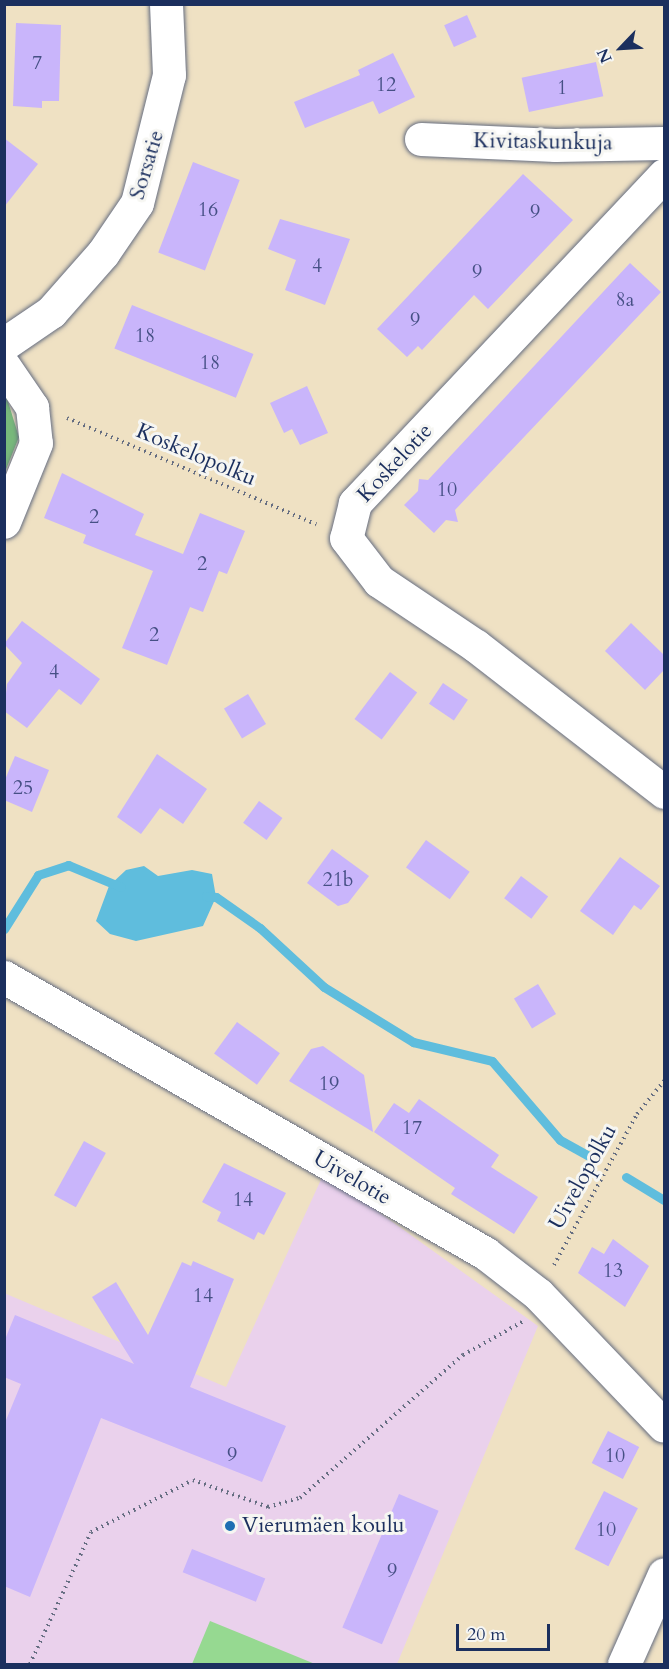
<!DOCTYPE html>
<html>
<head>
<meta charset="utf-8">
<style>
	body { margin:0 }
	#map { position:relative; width:669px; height:1669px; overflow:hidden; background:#efe1c3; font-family:Cardo,serif }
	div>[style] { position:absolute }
	.built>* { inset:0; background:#ead1ec }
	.green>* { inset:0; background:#96d991 }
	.forest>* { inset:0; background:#78b97b }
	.water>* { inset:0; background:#5fbddd }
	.stream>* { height:9px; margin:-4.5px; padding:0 4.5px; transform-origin:4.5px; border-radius:4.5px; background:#5fbddd }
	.building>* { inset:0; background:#c9b5fb; transform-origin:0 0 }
	.path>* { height:4px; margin-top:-2px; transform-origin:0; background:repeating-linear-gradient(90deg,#656d81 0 1.5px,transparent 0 6px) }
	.roads { filter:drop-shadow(0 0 2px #656d81) drop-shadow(0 0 2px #656d81) }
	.minor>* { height:33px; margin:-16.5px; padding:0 16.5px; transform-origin:16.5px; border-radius:16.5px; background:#fff }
	.dots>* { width:16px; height:16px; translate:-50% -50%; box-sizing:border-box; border:3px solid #f6f6f2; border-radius:50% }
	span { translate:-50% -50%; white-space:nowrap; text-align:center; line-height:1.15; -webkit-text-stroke:6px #f6f6f2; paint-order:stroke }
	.number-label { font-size:20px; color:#465085 }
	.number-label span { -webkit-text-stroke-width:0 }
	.street-label { font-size:22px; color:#1b2f5e }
	.poi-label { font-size:22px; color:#1b2f5e }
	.left { translate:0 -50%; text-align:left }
	.frame { position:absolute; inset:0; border:6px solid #1b2f5e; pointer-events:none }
	.north { position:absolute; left:591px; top:18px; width:60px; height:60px; -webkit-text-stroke:4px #f6f6f2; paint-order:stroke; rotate:245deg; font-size:16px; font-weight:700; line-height:24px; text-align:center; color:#1b2f5e }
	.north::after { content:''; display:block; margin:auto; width:21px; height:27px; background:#1b2f5e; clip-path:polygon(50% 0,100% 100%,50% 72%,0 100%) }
	.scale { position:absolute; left:456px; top:1624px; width:94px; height:27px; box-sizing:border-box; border:3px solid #1b2f5e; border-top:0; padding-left:8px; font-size:18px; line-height:21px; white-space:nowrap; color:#1b2f5e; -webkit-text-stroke:4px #f6f6f2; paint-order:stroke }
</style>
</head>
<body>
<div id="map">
	<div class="built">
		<i style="clip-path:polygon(324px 1173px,538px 1326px,397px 1664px,5px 1664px,4px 1293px,226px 1387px)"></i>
	</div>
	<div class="green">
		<i style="clip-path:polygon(210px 1621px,315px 1664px,192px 1664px)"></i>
	</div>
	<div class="forest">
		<i style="clip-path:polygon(5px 392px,19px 437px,5px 472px)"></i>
	</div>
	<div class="water">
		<i style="clip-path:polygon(144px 866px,158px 876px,192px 870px,212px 874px,216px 897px,203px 926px,136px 941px,110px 934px,96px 921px,109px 886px,126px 870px)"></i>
	</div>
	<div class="stream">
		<i style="left:206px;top:896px;width:10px;rotate:6deg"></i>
		<i style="left:216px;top:897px;width:54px;rotate:35.2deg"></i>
		<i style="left:260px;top:928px;width:87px;rotate:42.7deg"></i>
		<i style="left:324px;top:987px;width:105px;rotate:31.7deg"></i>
		<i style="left:413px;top:1042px;width:81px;rotate:13.5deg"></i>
		<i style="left:492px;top:1061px;width:104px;rotate:49.3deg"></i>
		<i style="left:560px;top:1140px;width:33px;rotate:29deg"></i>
		<i style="left:4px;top:929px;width:64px;rotate:-57.8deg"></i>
		<i style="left:38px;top:875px;width:32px;rotate:-18deg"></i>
		<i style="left:68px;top:865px;width:57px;rotate:22.5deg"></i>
		<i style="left:626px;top:1177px;width:44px;rotate:31.2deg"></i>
	</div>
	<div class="building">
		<i style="left:467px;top:15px;width:24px;height:25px;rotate:66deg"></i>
		<i style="clip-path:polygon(16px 23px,61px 25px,59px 101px,42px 101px,42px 108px,13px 106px)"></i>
		<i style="clip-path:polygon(393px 53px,415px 97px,379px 114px,373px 101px,305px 128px,294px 102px,360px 75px,358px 70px)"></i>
		<i style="left:596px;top:62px;width:35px;height:76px;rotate:78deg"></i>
		<i style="clip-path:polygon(4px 138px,38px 164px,4px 207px)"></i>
		<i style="left:193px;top:162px;width:50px;height:97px;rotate:21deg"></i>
		<i style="clip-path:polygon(523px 174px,573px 220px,488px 309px,474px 295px,422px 350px,418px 346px,407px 357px,377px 329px)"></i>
		<i style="clip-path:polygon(280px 219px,350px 239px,325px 305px,285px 290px,296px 260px,268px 249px)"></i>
		<i style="clip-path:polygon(630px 263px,661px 292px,455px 510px,458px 522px,446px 520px,434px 533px,404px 505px,418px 491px,419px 479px,428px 480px)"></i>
		<i style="left:132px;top:305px;width:131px;height:47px;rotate:22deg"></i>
		<i style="clip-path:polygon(307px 386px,328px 433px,300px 445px,292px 429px,284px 433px,270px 403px)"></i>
		<i style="clip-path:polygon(62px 473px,144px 514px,135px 535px,183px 554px,200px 513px,245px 531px,227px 574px,219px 571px,203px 612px,190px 607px,167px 665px,122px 648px,153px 571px,83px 543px,86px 535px,44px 518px)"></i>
		<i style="clip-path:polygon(22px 621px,100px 679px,81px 705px,59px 689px,27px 728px,4px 711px,7px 684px,22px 663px,4px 644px)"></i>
		<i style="clip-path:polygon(631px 623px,664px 655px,664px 670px,645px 690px,605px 651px)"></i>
		<i style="left:390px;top:672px;width:34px;height:59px;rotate:37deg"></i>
		<i style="left:443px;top:683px;width:30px;height:25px;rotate:34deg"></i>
		<i style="left:248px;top:694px;width:35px;height:28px;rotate:59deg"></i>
		<i style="clip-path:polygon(157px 754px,207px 789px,183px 824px,160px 808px,141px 834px,117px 817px)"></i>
		<i style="clip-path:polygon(15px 756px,49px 770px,32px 812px,4px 800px,4px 782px)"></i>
		<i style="left:259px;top:801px;width:29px;height:27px;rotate:36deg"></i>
		<i style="left:426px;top:840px;width:54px;height:34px;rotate:36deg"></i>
		<i style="clip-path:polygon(332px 849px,369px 876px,348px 903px,338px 906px,307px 883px)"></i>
		<i style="clip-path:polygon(620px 857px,660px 886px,641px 910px,634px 905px,613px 935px,580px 911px)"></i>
		<i style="left:521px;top:876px;width:34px;height:28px;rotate:37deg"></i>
		<i style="left:538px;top:984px;width:35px;height:28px;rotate:59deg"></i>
		<i style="left:237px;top:1022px;width:53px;height:39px;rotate:36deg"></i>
		<i style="clip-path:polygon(323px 1046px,364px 1075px,373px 1132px,289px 1081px,311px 1049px)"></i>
		<i style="clip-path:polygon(419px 1099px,499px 1155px,491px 1167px,538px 1197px,514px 1234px,451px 1194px,455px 1188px,374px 1132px,394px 1103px,409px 1113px)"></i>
		<i style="left:84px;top:1141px;width:25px;height:62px;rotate:29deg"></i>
		<i style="clip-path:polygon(224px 1163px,286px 1193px,264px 1235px,258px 1232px,254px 1240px,217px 1221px,221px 1212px,202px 1202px)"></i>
		<i style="clip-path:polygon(613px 1239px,649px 1266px,625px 1307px,578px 1273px,592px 1247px,604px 1254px)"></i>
		<i style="clip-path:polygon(193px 1261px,234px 1279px,190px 1387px,286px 1426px,262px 1482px,101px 1418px,30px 1597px,4px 1586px,4px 1425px,21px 1384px,4px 1377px,4px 1342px,15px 1315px,134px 1364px,92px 1297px,116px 1282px,148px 1335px,182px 1262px,191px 1266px)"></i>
		<i style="left:608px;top:1431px;width:35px;height:36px;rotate:27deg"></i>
		<i style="left:604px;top:1491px;width:38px;height:65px;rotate:27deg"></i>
		<i style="left:399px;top:1494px;width:43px;height:145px;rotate:23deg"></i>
		<i style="left:192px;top:1549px;width:79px;height:25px;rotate:22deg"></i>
	</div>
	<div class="path">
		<i style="left:67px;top:418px;width:271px;rotate:23.1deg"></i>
		<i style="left:554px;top:1265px;width:172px;rotate:-61.2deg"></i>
		<i style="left:637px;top:1114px;width:43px;rotate:-50.7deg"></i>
		<i style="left:30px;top:1664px;width:145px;rotate:-65.2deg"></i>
		<i style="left:91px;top:1532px;width:114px;rotate:-27deg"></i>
		<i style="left:193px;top:1480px;width:80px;rotate:19.8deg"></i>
		<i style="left:268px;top:1507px;width:33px;rotate:-16deg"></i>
		<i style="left:300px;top:1498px;width:217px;rotate:-41.3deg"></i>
		<i style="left:463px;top:1355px;width:68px;rotate:-29.2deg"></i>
	</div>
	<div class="roads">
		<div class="minor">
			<i style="left:421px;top:139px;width:134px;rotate:2.6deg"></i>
			<i style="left:555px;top:145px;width:109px;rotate:-1.1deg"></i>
			<i style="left:664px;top:175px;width:451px;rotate:133.3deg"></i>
			<i style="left:355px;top:503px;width:36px;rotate:104deg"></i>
			<i style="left:346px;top:538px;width:54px;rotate:52.5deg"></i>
			<i style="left:379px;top:581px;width:117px;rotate:33.8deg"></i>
			<i style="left:476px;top:646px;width:238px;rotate:37.8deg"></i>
			<i style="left:4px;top:344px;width:57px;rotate:-34.2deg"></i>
			<i style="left:51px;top:312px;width:79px;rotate:-48.6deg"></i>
			<i style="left:103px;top:253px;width:60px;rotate:-55.8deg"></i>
			<i style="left:137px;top:203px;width:132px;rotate:-76deg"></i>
			<i style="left:169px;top:75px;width:71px;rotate:-92.4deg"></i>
			<i style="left:4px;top:366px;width:50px;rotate:55.7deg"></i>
			<i style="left:32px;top:407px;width:36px;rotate:84deg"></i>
			<i style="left:36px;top:443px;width:85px;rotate:112.1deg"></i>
			<i style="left:4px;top:977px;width:555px;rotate:29.85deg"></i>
			<i style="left:485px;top:1253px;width:67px;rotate:37.7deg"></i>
			<i style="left:538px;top:1294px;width:182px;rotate:46.3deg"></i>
			<i style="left:624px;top:1664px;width:98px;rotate:-66deg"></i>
		</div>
	</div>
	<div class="dots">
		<i style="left:230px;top:1526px;background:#1f6fb2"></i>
	</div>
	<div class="number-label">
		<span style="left:37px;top:62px">7</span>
		<span style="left:386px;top:84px">12</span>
		<span style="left:562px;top:87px">1</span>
		<span style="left:208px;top:209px">16</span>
		<span style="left:535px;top:211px">9</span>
		<span style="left:317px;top:265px">4</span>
		<span style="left:477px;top:271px">9</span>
		<span style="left:625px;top:299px">8a</span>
		<span style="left:415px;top:319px">9</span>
		<span style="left:145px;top:335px">18</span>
		<span style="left:210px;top:362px">18</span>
		<span style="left:447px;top:489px">10</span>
		<span style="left:94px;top:516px">2</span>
		<span style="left:202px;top:563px">2</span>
		<span style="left:154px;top:634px">2</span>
		<span style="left:54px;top:671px">4</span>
		<span style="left:23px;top:787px">25</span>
		<span style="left:338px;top:879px">21b</span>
		<span style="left:329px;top:1083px">19</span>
		<span style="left:412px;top:1127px">17</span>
		<span style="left:243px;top:1199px">14</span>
		<span style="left:613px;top:1270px">13</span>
		<span style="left:203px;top:1295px">14</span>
		<span style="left:232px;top:1454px">9</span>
		<span style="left:615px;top:1455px">10</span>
		<span style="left:606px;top:1529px">10</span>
		<span style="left:392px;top:1570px">9</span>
	</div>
	<div class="street-label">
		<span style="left:543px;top:142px;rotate:1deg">Kivitaskunkuja</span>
		<span style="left:147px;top:165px;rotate:-73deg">Sorsatie</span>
		<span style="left:196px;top:455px;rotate:23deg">Koskelopolku</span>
		<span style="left:395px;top:463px;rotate:-47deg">Koskelotie</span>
		<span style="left:583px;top:1177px;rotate:-61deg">Uivelopolku</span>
		<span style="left:352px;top:1178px;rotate:30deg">Uivelotie</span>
	</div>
	<div class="poi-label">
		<span class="left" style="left:242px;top:1526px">Vierumäen koulu</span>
	</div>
	<div class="frame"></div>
	<div class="north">N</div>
	<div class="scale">20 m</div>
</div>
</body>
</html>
